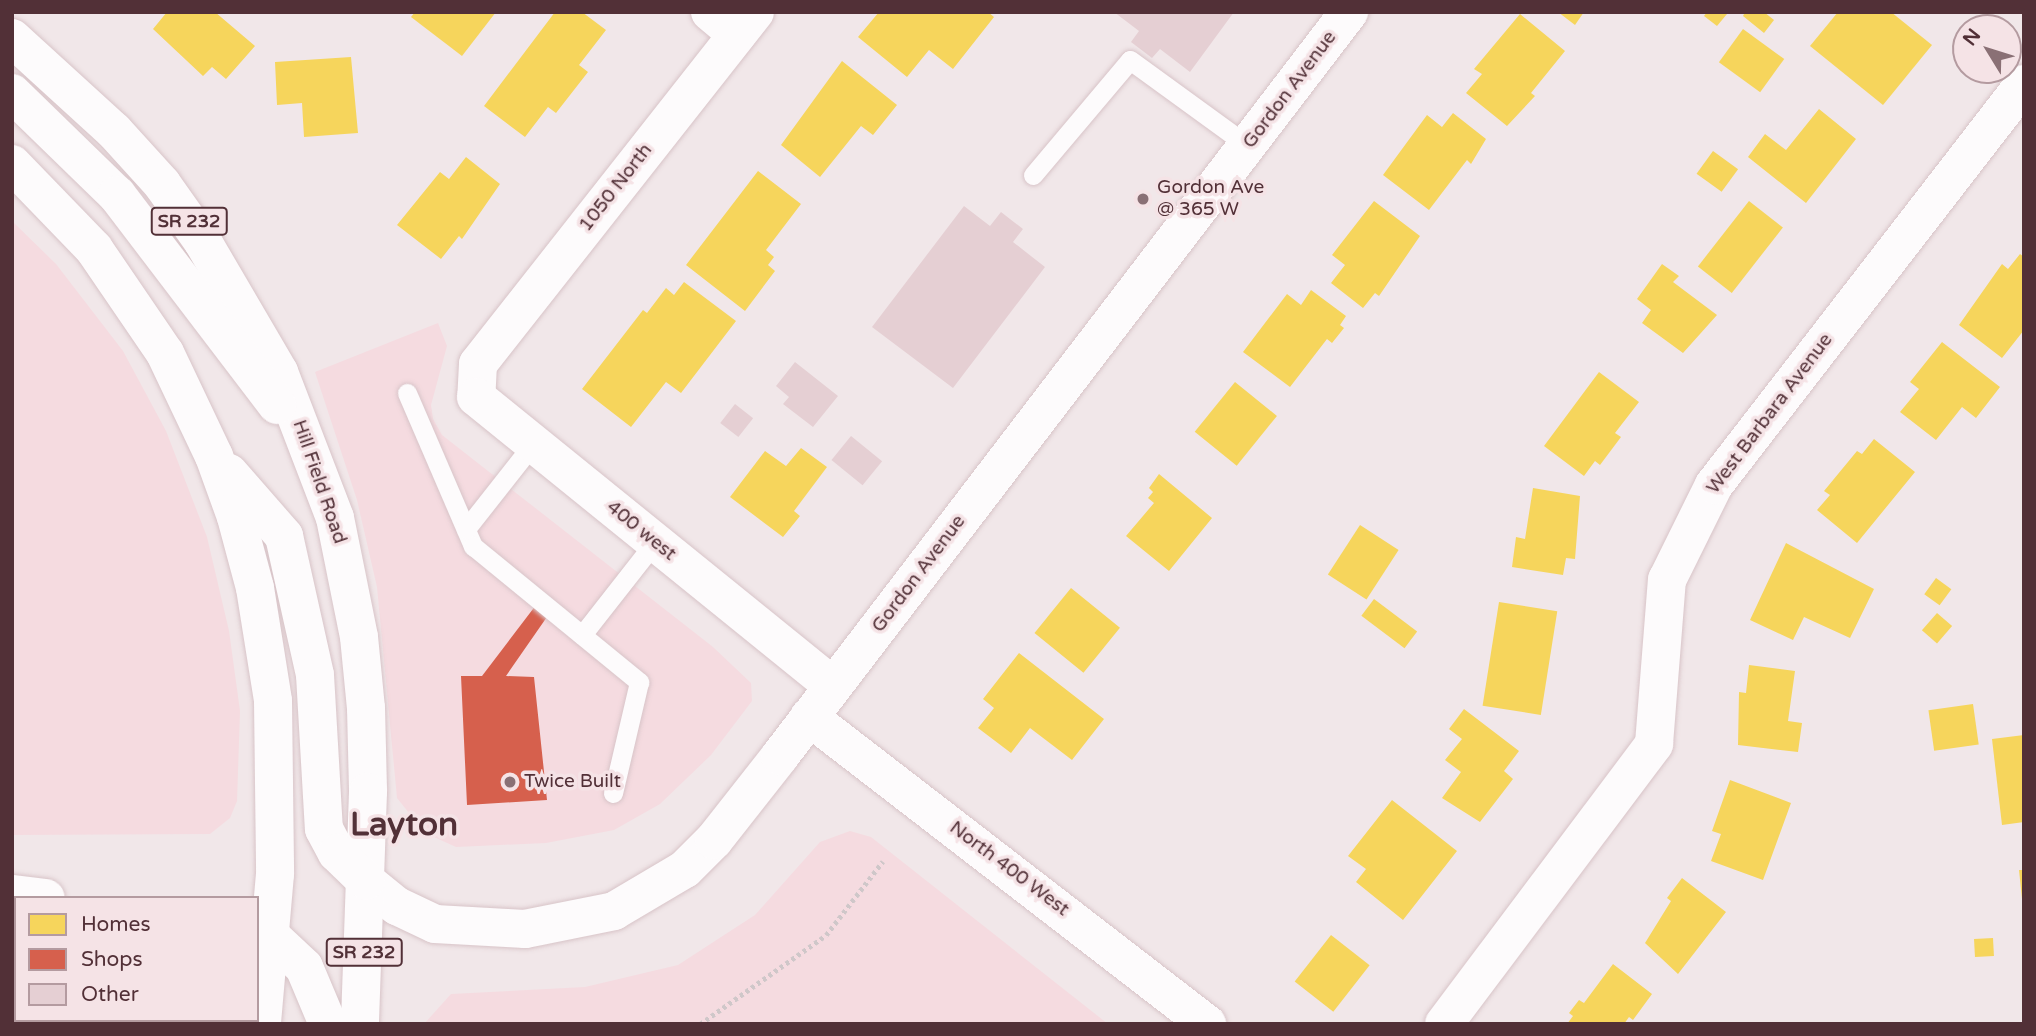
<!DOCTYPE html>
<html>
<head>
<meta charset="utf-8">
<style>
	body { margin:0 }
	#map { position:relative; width:2036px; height:1036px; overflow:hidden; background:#f1e7e9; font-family:"Varela Round",sans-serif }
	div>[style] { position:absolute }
	.built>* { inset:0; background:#f5dbe0 }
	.homes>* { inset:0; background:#f6d55c; transform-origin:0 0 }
	.shops>* { inset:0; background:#d6604d }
	.building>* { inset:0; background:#e5cfd3; transform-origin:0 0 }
	.path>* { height:4.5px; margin-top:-2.25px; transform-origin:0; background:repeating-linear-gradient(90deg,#cfc7c9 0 3.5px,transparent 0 7px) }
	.roads { filter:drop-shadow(0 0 2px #d8c4c8) drop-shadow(0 0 2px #d8c4c8) }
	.service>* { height:19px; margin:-9.5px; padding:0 9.5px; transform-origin:9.5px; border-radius:9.5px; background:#fdfbfc }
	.minor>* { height:38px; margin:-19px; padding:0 19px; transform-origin:19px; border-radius:19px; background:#fdfbfc }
	.tertiary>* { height:38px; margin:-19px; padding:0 19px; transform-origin:19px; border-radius:19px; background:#fdfbfc }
	.secondary>* { height:38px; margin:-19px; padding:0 19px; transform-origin:19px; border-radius:19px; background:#fdfbfc }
	.primary>* { height:38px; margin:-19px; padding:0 19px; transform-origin:19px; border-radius:19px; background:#fdfbfc }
	.dots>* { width:19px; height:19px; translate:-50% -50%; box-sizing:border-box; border:4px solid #f5e3e6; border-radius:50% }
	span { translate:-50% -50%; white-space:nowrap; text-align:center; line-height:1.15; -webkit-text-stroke:7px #f5e3e6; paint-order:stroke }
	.shield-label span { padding:2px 5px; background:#f5e3e6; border:2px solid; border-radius:5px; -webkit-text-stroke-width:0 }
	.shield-label { font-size:18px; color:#523037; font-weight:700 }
	.street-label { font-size:19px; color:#523037 }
	.poi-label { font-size:19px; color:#523037 }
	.left { translate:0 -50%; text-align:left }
	.town-label { font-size:33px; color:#523037; font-weight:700 }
	.frame { position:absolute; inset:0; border:14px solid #523037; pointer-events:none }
	.legend { position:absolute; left:14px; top:896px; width:245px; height:126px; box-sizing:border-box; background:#f5e3e6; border:2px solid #b49ba0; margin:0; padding:9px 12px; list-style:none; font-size:21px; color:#523037 }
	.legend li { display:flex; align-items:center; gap:14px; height:35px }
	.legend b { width:35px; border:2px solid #b49ba0 }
	.north { position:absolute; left:1952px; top:14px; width:70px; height:70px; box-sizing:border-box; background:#f5e3e6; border:2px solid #b49ba0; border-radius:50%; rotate:308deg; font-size:19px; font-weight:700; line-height:28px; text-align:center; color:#523037 }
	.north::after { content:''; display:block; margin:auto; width:24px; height:32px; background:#8a7075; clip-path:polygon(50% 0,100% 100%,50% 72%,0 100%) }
</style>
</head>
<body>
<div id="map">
	<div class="built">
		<i style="clip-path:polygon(12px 221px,56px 264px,123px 351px,166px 431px,207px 537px,229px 631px,240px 711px,237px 801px,230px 818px,210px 834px,12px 835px)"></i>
		<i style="clip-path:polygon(438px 323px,447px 346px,431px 405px,433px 419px,442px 435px,713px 647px,751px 683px,752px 701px,711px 755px,660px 804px,614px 830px,546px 843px,456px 847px,425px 833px,397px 798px,377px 587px,357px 500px,315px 372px)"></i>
		<i style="clip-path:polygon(850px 831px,871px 837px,1108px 1024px,424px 1024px,451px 994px,585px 987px,678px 965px,755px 915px,820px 842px)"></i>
		<i style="clip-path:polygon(12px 948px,16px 1020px,195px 1020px,195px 1024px,12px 1024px)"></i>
	</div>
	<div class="homes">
		<i style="clip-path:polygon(167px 12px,215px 12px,255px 46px,226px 79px,212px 67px,203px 76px,153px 29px)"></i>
		<i style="clip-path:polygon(415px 12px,496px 12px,462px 56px,411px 17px)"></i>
		<i style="clip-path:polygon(555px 12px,582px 12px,606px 30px,579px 65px,588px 72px,556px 113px,548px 107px,525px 137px,484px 106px)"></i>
		<i style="clip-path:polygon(879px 12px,988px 12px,994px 17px,953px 69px,929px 50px,907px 77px,858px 37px)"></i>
		<i style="clip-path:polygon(1558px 12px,1584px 12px,1575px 25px)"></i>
		<i style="clip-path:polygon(1707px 12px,1724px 12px,1727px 14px,1717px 26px,1704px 16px)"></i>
		<i style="clip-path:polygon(1745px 12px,1764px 12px,1774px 20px,1764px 33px,1743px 16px)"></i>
		<i style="clip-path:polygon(1838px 12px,1891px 12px,1932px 45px,1883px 105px,1810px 46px)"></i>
		<i style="clip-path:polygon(1520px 14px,1565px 51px,1531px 93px,1535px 96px,1507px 126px,1466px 93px,1482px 74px,1474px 69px)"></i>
		<i style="left:1743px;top:29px;width:51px;height:41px;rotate:36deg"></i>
		<i style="clip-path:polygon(351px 57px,358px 133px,304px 137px,302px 103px,277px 105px,275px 62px)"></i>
		<i style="clip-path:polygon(842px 61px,897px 105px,873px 135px,861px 126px,820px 177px,781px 145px)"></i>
		<i style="clip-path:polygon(1819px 109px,1856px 139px,1806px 203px,1748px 157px,1765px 134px,1786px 150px)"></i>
		<i style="clip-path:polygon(1453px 113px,1486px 139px,1471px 164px,1467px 160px,1429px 210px,1383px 175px,1427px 115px,1442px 127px)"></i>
		<i style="left:1713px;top:151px;width:31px;height:28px;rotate:36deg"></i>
		<i style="clip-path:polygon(466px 157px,500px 184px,462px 239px,459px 236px,441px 259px,397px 225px,440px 172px,449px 179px)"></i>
		<i style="clip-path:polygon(758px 171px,801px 204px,766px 250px,774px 257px,768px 265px,775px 271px,745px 311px,686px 265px)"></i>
		<i style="clip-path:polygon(1374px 201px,1420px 236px,1379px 296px,1375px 293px,1363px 308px,1331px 283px,1345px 265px,1332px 255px)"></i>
		<i style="left:1749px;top:201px;width:43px;height:83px;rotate:38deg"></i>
		<i style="clip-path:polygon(2020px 254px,2024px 257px,2024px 330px,2002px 358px,1959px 325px,2002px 264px,2008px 269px)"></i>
		<i style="clip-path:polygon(1662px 264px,1679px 276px,1673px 282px,1717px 315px,1683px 353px,1642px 323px,1651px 310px,1637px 299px)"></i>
		<i style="clip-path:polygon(684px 282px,736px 321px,681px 393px,666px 382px,631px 427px,582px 389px,643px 310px,647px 313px,666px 288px,674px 295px)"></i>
		<i style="clip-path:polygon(1311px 290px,1346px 316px,1340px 325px,1344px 328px,1332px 343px,1327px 339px,1290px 387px,1243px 352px,1287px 294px,1301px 305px)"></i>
		<i style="clip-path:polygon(1942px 342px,2000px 387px,1976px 418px,1962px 407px,1936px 440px,1900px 412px,1919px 389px,1910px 382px)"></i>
		<i style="clip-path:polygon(1599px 372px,1639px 402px,1615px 433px,1621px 437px,1600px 465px,1595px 461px,1584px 476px,1544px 446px)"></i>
		<i style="left:1235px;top:382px;width:54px;height:64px;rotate:39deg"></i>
		<i style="clip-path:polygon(1874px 439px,1915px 472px,1857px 543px,1817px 510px,1830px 495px,1824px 491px,1857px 451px,1862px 454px)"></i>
		<i style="clip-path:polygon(801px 448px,827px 467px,794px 511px,800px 516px,783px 537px,730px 497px,765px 451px,786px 466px)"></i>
		<i style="clip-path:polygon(1159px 474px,1212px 518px,1169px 571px,1126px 536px,1154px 503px,1148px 498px,1153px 492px,1149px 488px)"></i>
		<i style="clip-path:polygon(1533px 488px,1580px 496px,1575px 559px,1566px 558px,1563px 575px,1512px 567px,1516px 537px,1525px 539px)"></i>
		<i style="left:1360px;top:525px;width:46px;height:59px;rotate:33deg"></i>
		<i style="clip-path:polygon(1786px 543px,1874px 589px,1850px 638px,1804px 617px,1793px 640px,1750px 620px)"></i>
		<i style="left:1936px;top:578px;width:19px;height:20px;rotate:36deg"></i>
		<i style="left:1071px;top:588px;width:63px;height:58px;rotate:39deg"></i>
		<i style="left:1374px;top:599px;width:54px;height:21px;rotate:37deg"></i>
		<i style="left:1499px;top:602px;width:59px;height:105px;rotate:9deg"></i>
		<i style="left:1937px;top:613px;width:20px;height:23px;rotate:41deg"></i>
		<i style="clip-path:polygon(1019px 653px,1104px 719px,1072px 760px,1030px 728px,1011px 753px,978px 728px,994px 708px,983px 699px)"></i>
		<i style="clip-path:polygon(1749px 665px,1795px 671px,1788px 721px,1802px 723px,1798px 752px,1738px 745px,1739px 692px,1746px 693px)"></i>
		<i style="left:1973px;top:704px;width:41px;height:45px;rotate:82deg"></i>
		<i style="clip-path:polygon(1464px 709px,1519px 751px,1504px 771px,1513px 779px,1480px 822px,1442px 798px,1461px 772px,1445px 760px,1462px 739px,1449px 729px)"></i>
		<i style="clip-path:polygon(2024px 735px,2024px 822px,2002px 825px,1992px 739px)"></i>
		<i style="clip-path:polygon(1730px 780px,1791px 803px,1763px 880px,1711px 861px,1721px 834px,1712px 831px)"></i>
		<i style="clip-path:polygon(1392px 800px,1457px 851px,1403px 920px,1356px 882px,1366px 869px,1348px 856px)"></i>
		<i style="clip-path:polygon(2019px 870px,2024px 870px,2024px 899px,2022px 899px)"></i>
		<i style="clip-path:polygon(1682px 878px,1726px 912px,1678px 974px,1645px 943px,1671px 901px,1667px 898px)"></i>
		<i style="left:1331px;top:935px;width:49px;height:59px;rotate:38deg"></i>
		<i style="left:1993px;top:938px;width:18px;height:19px;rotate:87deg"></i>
		<i style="clip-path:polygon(1613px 964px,1652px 994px,1633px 1020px,1629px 1017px,1624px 1024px,1567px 1024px,1573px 1016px,1569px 1013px,1579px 1000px,1584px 1003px)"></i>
	</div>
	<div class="shops">
		<i style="clip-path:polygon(536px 605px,549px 614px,506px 676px,534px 677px,547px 800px,467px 805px,461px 676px,482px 676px)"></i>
		<i style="clip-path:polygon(12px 1008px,16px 1020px,135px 1020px,135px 1024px,12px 1024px)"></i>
	</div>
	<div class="building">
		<i style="clip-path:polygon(1114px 12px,1234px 12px,1190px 72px,1160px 49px,1152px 58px,1131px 42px,1139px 31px)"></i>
		<i style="clip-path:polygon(964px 206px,990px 226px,1001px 212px,1023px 229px,1013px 242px,1045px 267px,953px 388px,872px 327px)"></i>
		<i style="clip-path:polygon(795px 362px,838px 396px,813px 427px,783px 404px,789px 397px,776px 386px)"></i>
		<i style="left:735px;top:404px;width:23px;height:24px;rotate:38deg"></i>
		<i style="left:851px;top:436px;width:40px;height:31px;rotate:39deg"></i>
	</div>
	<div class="path">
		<i style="left:700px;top:1024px;width:154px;rotate:-35.2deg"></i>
		<i style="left:826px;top:935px;width:93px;rotate:-52.4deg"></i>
	</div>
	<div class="roads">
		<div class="service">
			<i style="left:1033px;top:175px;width:150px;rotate:-49.9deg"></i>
			<i style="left:1130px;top:60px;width:145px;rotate:36deg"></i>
			<i style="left:407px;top:393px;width:167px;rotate:66.7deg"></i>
			<i style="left:473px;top:546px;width:215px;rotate:39.3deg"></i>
			<i style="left:639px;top:682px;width:114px;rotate:103.2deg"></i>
			<i style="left:466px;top:529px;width:108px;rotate:-51.8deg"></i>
			<i style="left:582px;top:635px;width:118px;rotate:-51.9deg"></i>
		</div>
		<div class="minor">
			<i style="left:710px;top:12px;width:35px;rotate:40deg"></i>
			<i style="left:755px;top:12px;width:448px;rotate:128.2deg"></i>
			<i style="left:478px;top:364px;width:33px;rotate:93deg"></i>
			<i style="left:476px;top:397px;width:459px;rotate:39deg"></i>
			<i style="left:12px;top:894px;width:34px;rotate:7deg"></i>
			<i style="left:1444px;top:1024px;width:350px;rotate:-53.1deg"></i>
			<i style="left:1654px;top:744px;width:165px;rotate:-85.5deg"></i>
			<i style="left:1667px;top:580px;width:106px;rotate:-63.7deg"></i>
			<i style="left:1714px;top:485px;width:507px;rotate:-52.29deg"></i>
		</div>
		<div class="tertiary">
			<i style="left:809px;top:717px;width:503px;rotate:37.65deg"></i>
		</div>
		<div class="secondary">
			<i style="left:366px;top:881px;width:40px;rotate:39deg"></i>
			<i style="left:397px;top:906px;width:42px;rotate:25.3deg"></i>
			<i style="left:435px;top:924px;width:90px;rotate:3.2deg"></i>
			<i style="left:525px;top:929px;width:91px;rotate:-11.4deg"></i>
			<i style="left:614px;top:911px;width:82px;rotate:-30.6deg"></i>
			<i style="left:685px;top:869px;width:41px;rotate:-45deg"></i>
			<i style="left:714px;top:840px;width:107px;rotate:-51.8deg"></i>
			<i style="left:780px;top:756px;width:937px;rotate:-52.59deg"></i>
		</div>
		<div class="primary">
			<i style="left:12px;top:38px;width:138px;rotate:42.4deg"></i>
			<i style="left:114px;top:131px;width:72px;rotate:47.8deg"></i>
			<i style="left:162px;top:184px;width:71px;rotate:54.7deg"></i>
			<i style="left:203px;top:242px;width:151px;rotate:59.7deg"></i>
			<i style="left:279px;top:372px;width:156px;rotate:69deg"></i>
			<i style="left:335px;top:518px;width:121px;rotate:78.6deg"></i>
			<i style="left:359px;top:637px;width:71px;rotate:84.4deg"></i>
			<i style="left:366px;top:708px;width:84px;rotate:88.6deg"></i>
			<i style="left:368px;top:792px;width:232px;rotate:92deg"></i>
			<i style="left:12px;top:93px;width:146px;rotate:44.2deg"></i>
			<i style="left:117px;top:195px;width:264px;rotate:52.7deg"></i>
			<i style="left:12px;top:164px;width:118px;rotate:46deg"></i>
			<i style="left:94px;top:249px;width:126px;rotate:55.7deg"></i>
			<i style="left:165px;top:353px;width:114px;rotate:64.6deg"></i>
			<i style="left:214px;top:456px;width:65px;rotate:70.2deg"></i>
			<i style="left:236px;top:517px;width:73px;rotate:75deg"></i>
			<i style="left:255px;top:588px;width:114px;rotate:80.9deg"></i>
			<i style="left:273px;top:701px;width:173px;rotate:89.3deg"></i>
			<i style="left:275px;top:874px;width:151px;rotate:95deg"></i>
			<i style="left:229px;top:473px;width:84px;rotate:48.9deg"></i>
			<i style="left:284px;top:536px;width:142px;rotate:77.4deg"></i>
			<i style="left:315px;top:675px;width:154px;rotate:86.7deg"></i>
			<i style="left:324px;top:829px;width:27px;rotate:62deg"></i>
			<i style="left:337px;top:853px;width:40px;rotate:44deg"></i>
			<i style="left:271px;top:936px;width:45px;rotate:43.2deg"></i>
			<i style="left:304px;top:967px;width:62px;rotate:67.2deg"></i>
		</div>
	</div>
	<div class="dots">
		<i style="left:1143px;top:199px;background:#8a7075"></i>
		<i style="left:510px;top:782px;background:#8a7075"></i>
	</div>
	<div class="shield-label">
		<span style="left:189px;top:221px">SR 232</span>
		<span style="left:364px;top:952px">SR 232</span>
	</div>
	<div class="street-label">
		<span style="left:1290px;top:90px;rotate:-53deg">Gordon Avenue</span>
		<span style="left:616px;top:188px;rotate:-52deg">1050 North</span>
		<span style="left:1770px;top:414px;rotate:-53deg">West Barbara Avenue</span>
		<span style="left:319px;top:482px;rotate:71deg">Hill Field Road</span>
		<span style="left:641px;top:531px;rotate:39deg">400 west</span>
		<span style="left:919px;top:574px;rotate:-53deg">Gordon Avenue</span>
		<span style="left:1009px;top:869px;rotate:37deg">North 400 West</span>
	</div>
	<div class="poi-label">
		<span class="left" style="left:1157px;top:199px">Gordon Ave<br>@ 365 W</span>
		<span class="left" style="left:524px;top:782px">Twice Built</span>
	</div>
	<div class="town-label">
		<span style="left:404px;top:825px">Layton</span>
	</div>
	<div class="frame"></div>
	<ul class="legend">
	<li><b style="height:19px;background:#f6d55c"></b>Homes</li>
	<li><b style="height:19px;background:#d6604d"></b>Shops</li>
	<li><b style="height:19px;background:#e5cfd3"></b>Other</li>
	</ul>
	<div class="north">N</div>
</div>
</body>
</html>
